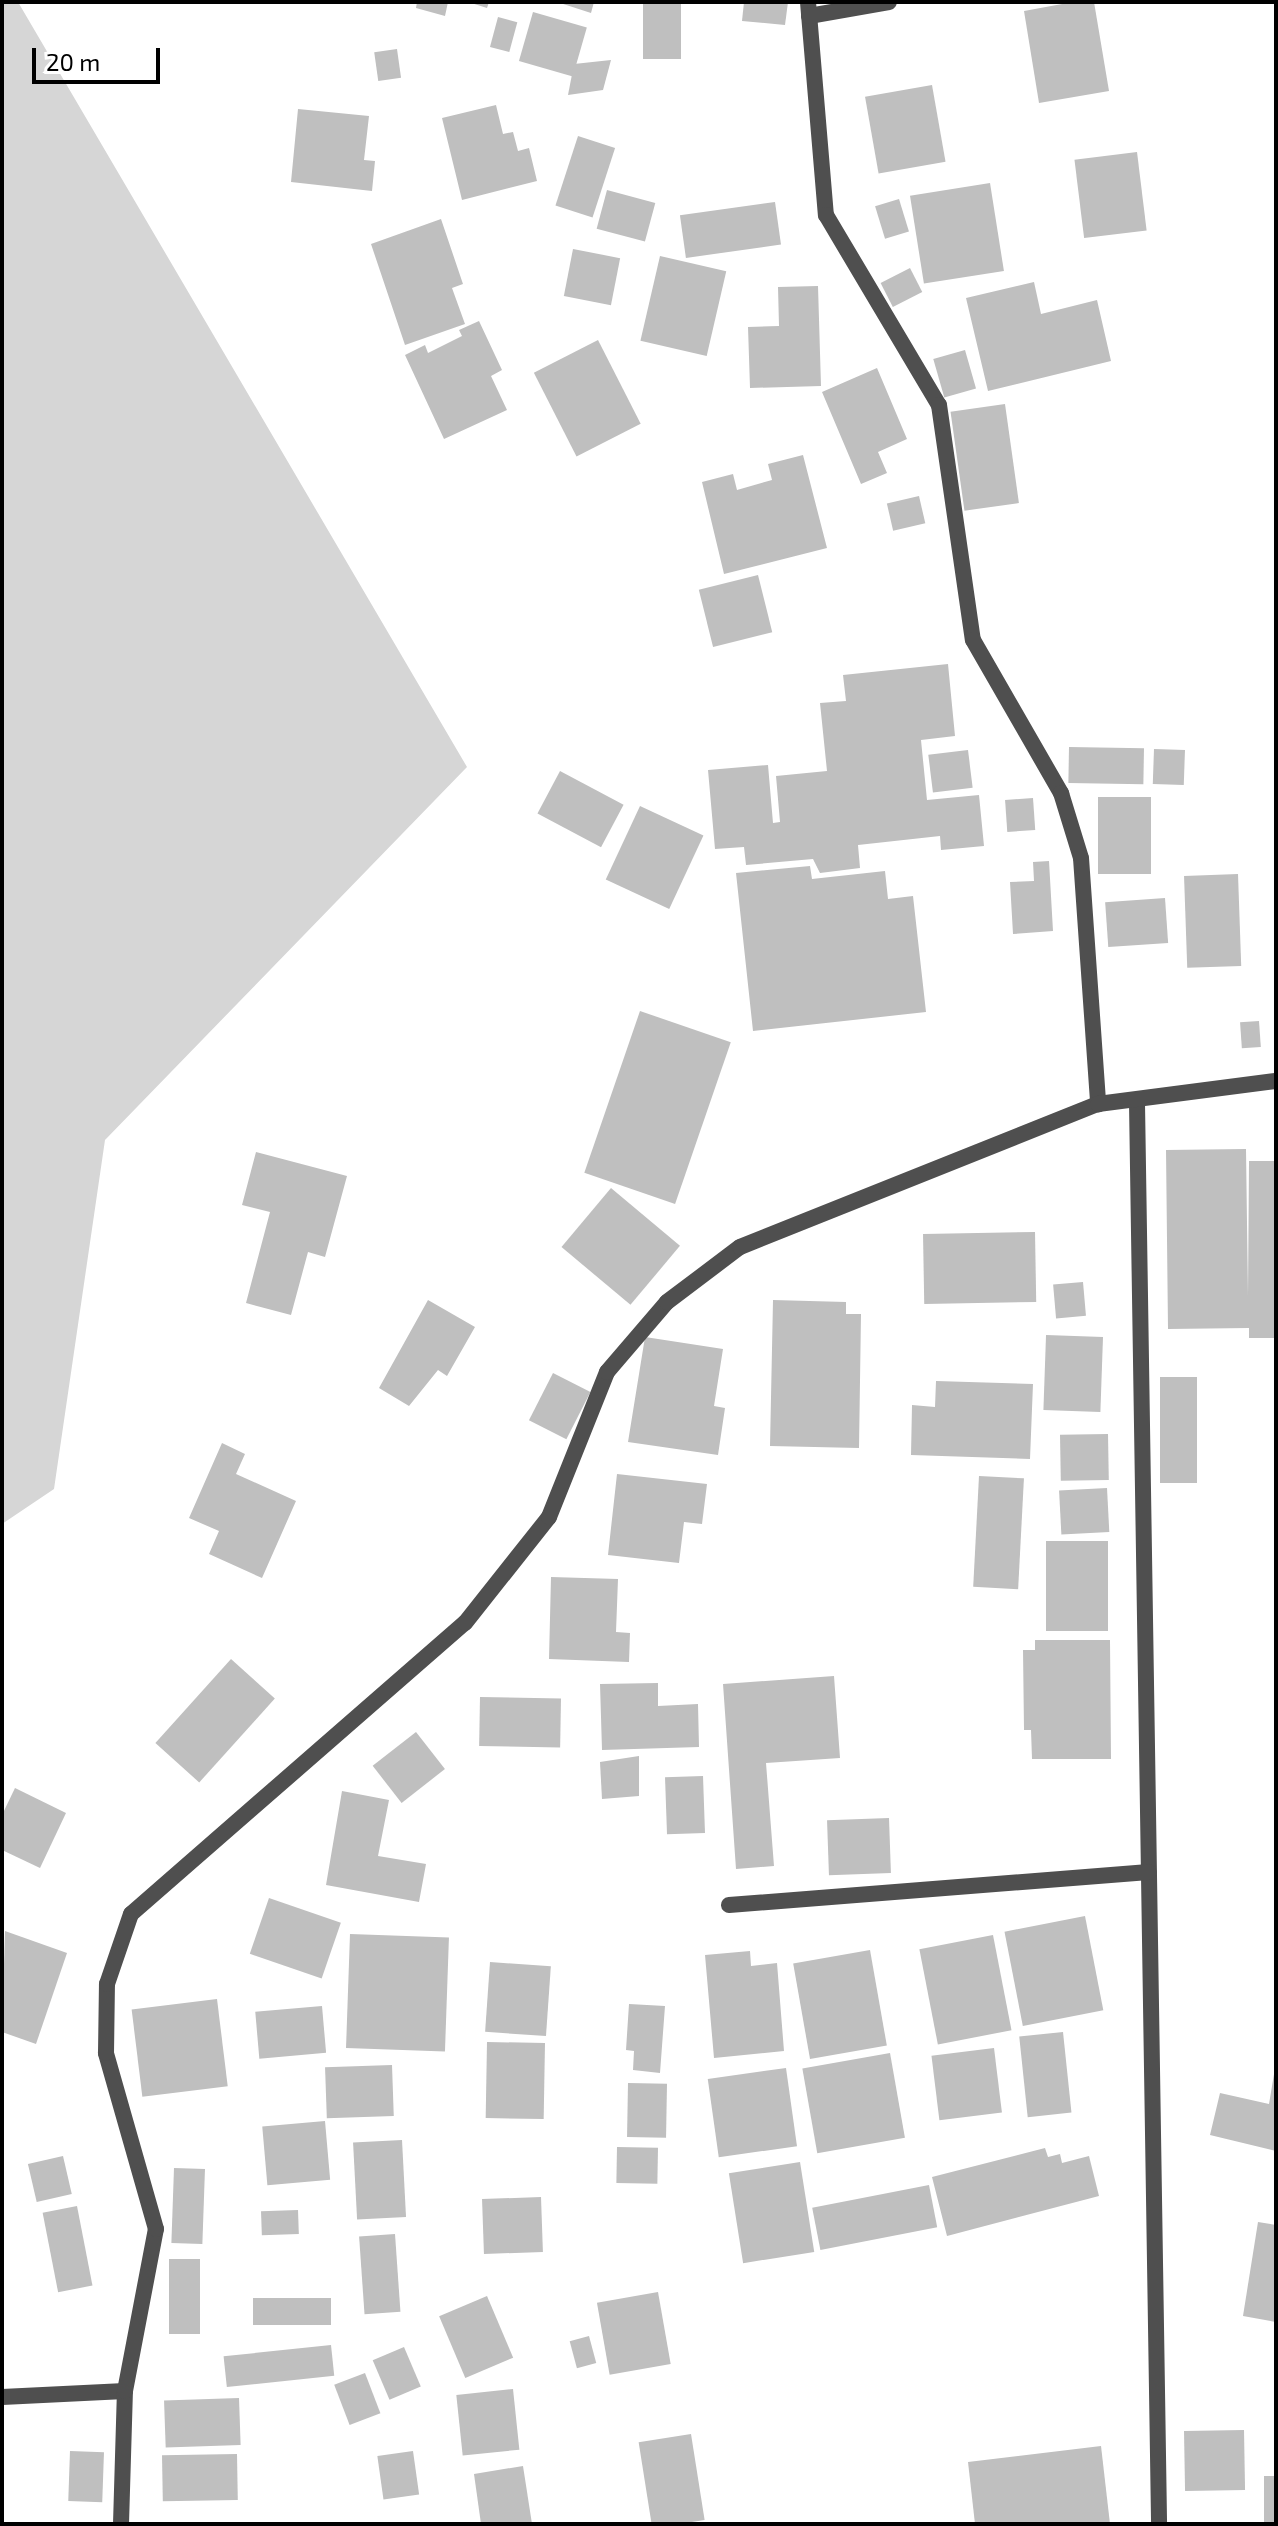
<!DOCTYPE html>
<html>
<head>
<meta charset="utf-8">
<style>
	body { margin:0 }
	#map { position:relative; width:1278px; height:2526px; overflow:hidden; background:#fff; font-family:"Exo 2",sans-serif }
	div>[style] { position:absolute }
	.green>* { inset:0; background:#d6d6d6 }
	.building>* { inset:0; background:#bfbfbf; transform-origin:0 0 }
	.minor>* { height:16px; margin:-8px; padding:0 8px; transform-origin:8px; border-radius:8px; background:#4f4f4f }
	span { translate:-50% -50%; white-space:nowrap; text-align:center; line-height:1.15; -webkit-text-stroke:8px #fff; paint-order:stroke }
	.frame { position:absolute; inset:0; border:4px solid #000; pointer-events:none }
	.scale { position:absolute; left:32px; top:48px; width:128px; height:36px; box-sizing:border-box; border:4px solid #000; border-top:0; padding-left:10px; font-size:24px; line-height:28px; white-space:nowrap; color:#000; -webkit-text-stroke:6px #fff; paint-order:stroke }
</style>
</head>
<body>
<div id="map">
	<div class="green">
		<i style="clip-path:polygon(2px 2px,18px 2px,467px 767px,105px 1140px,54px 1489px,2px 1524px)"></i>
	</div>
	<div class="building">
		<i style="clip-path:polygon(417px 2px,448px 2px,445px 16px,416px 8px)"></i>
		<i style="clip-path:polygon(468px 2px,489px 2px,487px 8px)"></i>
		<i style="clip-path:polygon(557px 2px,594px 2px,591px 13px)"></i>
		<i style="left:643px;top:2px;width:38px;height:57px"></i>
		<i style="clip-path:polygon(744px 2px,788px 2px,785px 25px,742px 21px)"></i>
		<i style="clip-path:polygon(1073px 2px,1094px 2px,1109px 91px,1039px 103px,1024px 11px)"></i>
		<i style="left:533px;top:12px;width:56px;height:51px;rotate:16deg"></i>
		<i style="left:498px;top:17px;width:20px;height:31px;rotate:15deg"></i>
		<i style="left:397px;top:49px;width:29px;height:23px;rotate:82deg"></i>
		<i style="clip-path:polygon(611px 60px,603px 90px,568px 95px,574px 64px)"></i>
		<i style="left:932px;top:85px;width:78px;height:68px;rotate:80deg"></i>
		<i style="clip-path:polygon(496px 105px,503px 134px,513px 132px,518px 151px,529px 148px,537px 181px,462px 200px,442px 118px)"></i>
		<i style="clip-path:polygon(298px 109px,369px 116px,364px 160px,375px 161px,372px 191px,291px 182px)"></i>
		<i style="left:578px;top:136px;width:39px;height:73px;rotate:18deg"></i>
		<i style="left:1137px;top:152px;width:79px;height:63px;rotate:83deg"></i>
		<i style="left:990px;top:183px;width:89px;height:81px;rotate:81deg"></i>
		<i style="left:607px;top:190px;width:50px;height:40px;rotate:15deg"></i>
		<i style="left:899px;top:199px;width:34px;height:25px;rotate:73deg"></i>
		<i style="left:775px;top:202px;width:43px;height:96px;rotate:82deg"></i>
		<i style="clip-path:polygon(441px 219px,463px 284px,452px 288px,465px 324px,405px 345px,371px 244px)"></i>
		<i style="left:573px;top:249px;width:48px;height:48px;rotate:11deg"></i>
		<i style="left:660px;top:256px;width:68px;height:87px;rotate:13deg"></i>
		<i style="left:910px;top:268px;width:27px;height:33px;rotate:63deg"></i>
		<i style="clip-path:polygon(1034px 282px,1041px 314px,1097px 300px,1111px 361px,988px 391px,966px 298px)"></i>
		<i style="clip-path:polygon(818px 286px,821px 386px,750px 388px,748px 327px,779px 326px,778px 287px)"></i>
		<i style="clip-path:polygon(479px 321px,502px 370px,491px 376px,507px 410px,444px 439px,405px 355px,425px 345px,428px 353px,462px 336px,459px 330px)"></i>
		<i style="left:598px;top:340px;width:94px;height:72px;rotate:63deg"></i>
		<i style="left:965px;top:350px;width:40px;height:33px;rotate:74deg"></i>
		<i style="clip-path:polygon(877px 368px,907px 439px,878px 452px,887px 473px,861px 484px,822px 392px)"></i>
		<i style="left:1005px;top:404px;width:100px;height:55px;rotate:82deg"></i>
		<i style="clip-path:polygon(803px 455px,827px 548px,724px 574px,702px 482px,733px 474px,737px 490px,772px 480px,768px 464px)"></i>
		<i style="left:919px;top:496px;width:28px;height:33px;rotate:77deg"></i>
		<i style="left:758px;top:575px;width:59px;height:61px;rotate:76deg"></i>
		<i style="clip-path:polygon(948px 664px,955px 736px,921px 740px,927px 800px,979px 795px,984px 846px,941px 850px,940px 836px,858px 845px,860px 868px,820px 873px,813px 859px,746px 865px,744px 847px,715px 849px,708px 770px,768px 765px,773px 823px,780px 822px,776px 776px,827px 771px,820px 703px,846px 701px,843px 675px)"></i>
		<i style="left:1069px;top:747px;width:75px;height:36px;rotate:1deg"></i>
		<i style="left:1154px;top:749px;width:31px;height:35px;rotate:2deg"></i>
		<i style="left:968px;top:750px;width:38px;height:40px;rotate:83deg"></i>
		<i style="left:560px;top:771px;width:72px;height:48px;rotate:28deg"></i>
		<i style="left:1098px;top:797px;width:53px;height:77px"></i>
		<i style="left:1033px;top:798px;width:32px;height:28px;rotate:86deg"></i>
		<i style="left:640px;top:806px;width:70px;height:81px;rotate:25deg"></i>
		<i style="clip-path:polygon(1049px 861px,1053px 931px,1013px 934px,1010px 882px,1034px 881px,1033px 862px)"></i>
		<i style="clip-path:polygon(810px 866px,812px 879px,885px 871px,888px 899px,913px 896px,926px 1012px,753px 1031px,736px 873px)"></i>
		<i style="left:1238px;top:874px;width:92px;height:54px;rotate:88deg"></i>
		<i style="left:1165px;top:898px;width:45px;height:60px;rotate:86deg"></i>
		<i style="left:640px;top:1011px;width:96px;height:171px;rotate:19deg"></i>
		<i style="left:1259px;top:1021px;width:26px;height:19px;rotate:86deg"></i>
		<i style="clip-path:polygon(1246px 1149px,1248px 1296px,1249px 1161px,1276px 1161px,1276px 1338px,1249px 1338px,1249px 1328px,1168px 1329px,1166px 1150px)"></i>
		<i style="clip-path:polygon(256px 1152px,347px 1176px,325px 1257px,308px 1252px,291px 1315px,246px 1303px,270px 1212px,242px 1205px)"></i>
		<i style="left:611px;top:1188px;width:90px;height:77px;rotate:40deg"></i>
		<i style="left:1035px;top:1232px;width:70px;height:112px;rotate:89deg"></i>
		<i style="left:1083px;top:1282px;width:34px;height:30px;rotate:85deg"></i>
		<i style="clip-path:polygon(428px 1300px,475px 1327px,447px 1376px,438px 1370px,409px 1406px,379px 1388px)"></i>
		<i style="clip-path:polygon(773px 1300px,846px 1302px,846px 1314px,861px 1314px,859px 1448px,770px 1446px)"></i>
		<i style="clip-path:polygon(645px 1337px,723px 1349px,714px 1406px,725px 1408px,718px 1455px,628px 1442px)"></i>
		<i style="left:1103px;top:1337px;width:75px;height:57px;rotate:92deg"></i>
		<i style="left:553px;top:1373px;width:42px;height:53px;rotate:27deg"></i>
		<i style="left:1160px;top:1377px;width:37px;height:106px"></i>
		<i style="clip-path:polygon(936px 1381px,1033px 1384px,1030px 1459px,911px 1455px,912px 1405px,935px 1407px)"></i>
		<i style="left:1108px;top:1434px;width:46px;height:48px;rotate:89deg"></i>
		<i style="clip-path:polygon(222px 1443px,245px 1454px,236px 1474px,296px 1501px,262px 1578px,209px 1554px,219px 1531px,189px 1518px)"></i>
		<i style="clip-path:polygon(617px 1474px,707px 1484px,702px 1524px,684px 1522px,679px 1563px,608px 1555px)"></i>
		<i style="left:979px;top:1476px;width:45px;height:111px;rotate:3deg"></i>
		<i style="left:1107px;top:1488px;width:44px;height:48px;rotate:87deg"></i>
		<i style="left:1108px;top:1541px;width:90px;height:62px;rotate:90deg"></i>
		<i style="clip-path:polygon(551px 1577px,618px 1579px,616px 1632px,630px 1633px,629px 1662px,549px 1659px)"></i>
		<i style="clip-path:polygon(1035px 1640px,1110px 1640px,1111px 1759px,1032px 1759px,1031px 1730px,1024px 1730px,1023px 1650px,1035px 1650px)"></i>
		<i style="left:231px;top:1659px;width:59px;height:113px;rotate:42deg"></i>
		<i style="clip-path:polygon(834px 1676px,840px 1758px,766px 1763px,774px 1866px,736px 1869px,723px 1684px)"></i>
		<i style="clip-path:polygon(658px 1683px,658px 1706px,698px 1704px,699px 1747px,602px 1750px,600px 1684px)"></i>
		<i style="left:480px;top:1697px;width:81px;height:49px;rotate:1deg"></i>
		<i style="left:416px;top:1732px;width:47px;height:55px;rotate:52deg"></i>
		<i style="clip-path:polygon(639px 1756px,639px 1796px,602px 1799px,600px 1762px)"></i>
		<i style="left:703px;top:1776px;width:57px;height:38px;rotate:88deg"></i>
		<i style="clip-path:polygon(15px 1788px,66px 1813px,40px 1868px,2px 1850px,2px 1815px)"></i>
		<i style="clip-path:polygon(342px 1791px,389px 1800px,378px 1856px,426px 1864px,419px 1902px,326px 1885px)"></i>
		<i style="left:889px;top:1818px;width:55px;height:62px;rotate:88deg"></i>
		<i style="left:269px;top:1898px;width:76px;height:59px;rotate:19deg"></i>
		<i style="left:1085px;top:1916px;width:96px;height:82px;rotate:79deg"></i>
		<i style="clip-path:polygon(5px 1931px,67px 1953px,36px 2044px,2px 2032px)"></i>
		<i style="left:350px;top:1934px;width:99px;height:114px;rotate:2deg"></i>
		<i style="left:993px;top:1935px;width:97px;height:75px;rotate:79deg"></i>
		<i style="left:870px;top:1950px;width:97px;height:78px;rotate:80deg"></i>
		<i style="clip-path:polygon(750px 1951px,751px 1966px,777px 1963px,784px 2051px,714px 2058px,705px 1955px)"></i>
		<i style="left:490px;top:1962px;width:61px;height:70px;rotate:4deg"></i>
		<i style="left:217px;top:1999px;width:88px;height:86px;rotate:83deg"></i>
		<i style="clip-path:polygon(629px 2004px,665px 2006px,660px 2073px,633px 2070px,634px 2051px,626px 2050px)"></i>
		<i style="left:322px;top:2006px;width:47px;height:67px;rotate:85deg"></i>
		<i style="left:1063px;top:2032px;width:81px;height:44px;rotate:84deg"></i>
		<i style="left:487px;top:2042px;width:58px;height:76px;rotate:1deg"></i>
		<i style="left:994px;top:2048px;width:65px;height:63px;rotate:83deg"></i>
		<i style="left:890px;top:2053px;width:86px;height:89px;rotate:80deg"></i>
		<i style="clip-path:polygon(1276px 2062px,1276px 2151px,1210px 2135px,1220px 2093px,1269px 2104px)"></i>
		<i style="left:392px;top:2065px;width:51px;height:67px;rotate:88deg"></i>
		<i style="left:786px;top:2068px;width:79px;height:79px;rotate:82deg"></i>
		<i style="left:628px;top:2083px;width:39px;height:54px;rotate:1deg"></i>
		<i style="left:325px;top:2121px;width:59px;height:63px;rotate:85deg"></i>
		<i style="left:402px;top:2140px;width:77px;height:49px;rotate:87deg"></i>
		<i style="left:617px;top:2147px;width:41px;height:36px;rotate:1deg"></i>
		<i style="clip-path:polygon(1045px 2148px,1048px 2157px,1060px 2154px,1062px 2163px,1089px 2156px,1099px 2196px,947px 2236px,932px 2177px)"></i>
		<i style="left:63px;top:2156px;width:39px;height:36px;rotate:77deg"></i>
		<i style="left:800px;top:2162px;width:91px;height:72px;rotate:81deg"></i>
		<i style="left:174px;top:2168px;width:31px;height:75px;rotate:2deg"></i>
		<i style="left:929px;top:2185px;width:43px;height:119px;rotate:79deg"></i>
		<i style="left:541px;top:2197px;width:55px;height:59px;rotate:88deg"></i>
		<i style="left:77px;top:2206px;width:81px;height:35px;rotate:79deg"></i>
		<i style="left:298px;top:2210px;width:24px;height:37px;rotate:88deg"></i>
		<i style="clip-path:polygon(1258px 2222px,1276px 2225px,1276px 2322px,1243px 2316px)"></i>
		<i style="left:395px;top:2234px;width:78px;height:36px;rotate:86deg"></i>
		<i style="left:169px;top:2259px;width:31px;height:75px"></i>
		<i style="left:658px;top:2292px;width:73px;height:62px;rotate:80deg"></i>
		<i style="left:487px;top:2296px;width:67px;height:52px;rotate:67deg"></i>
		<i style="left:331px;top:2298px;width:27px;height:78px;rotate:90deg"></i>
		<i style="left:589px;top:2336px;width:28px;height:20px;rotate:75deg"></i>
		<i style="left:331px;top:2345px;width:31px;height:108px;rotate:84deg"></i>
		<i style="left:404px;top:2347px;width:43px;height:34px;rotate:67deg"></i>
		<i style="left:365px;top:2373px;width:43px;height:33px;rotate:69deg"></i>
		<i style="left:513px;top:2389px;width:61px;height:57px;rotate:84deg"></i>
		<i style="left:239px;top:2398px;width:47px;height:75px;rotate:88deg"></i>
		<i style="left:1244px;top:2430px;width:60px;height:60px;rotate:89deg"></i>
		<i style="left:691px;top:2434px;width:87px;height:53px;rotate:81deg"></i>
		<i style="clip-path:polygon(1101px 2446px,1110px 2524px,975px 2524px,968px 2462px)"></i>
		<i style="left:70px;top:2451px;width:34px;height:50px;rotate:2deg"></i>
		<i style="left:413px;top:2451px;width:44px;height:36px;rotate:82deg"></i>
		<i style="left:237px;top:2454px;width:46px;height:75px;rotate:89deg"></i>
		<i style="clip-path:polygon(523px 2466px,532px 2524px,481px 2524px,474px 2474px)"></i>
		<i style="left:1264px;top:2476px;width:12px;height:48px"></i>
	</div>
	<div class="minor">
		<i style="left:808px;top:2px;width:214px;rotate:85.2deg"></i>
		<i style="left:826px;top:215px;width:221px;rotate:59.3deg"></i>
		<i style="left:939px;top:405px;width:237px;rotate:81.8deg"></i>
		<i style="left:973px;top:640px;width:177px;rotate:60.1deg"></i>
		<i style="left:1061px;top:793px;width:68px;rotate:72.9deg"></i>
		<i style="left:1081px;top:858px;width:247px;rotate:86deg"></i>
		<i style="left:809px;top:16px;width:81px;rotate:-9.9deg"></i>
		<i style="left:1137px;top:1103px;width:1421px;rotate:89.11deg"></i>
		<i style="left:729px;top:1905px;width:421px;rotate:-4.5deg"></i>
		<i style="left:2px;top:2397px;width:123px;rotate:-2.8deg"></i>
		<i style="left:121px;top:2524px;width:133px;rotate:-88.3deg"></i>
		<i style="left:125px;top:2391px;width:165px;rotate:-79.2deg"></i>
		<i style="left:156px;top:2229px;width:183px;rotate:-105.9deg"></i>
		<i style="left:106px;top:2053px;width:69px;rotate:-89.2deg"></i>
		<i style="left:107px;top:1984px;width:74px;rotate:-71.1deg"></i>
		<i style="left:131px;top:1914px;width:443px;rotate:-41.1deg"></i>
		<i style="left:465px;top:1623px;width:135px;rotate:-51.6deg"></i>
		<i style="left:549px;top:1517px;width:156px;rotate:-68.2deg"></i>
		<i style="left:607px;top:1372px;width:92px;rotate:-49.4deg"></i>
		<i style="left:667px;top:1302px;width:91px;rotate:-37deg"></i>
		<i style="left:740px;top:1247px;width:386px;rotate:-21.8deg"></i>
		<i style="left:1098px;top:1104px;width:179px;rotate:-7.4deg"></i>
	</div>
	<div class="frame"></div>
	<div class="scale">20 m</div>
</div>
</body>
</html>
